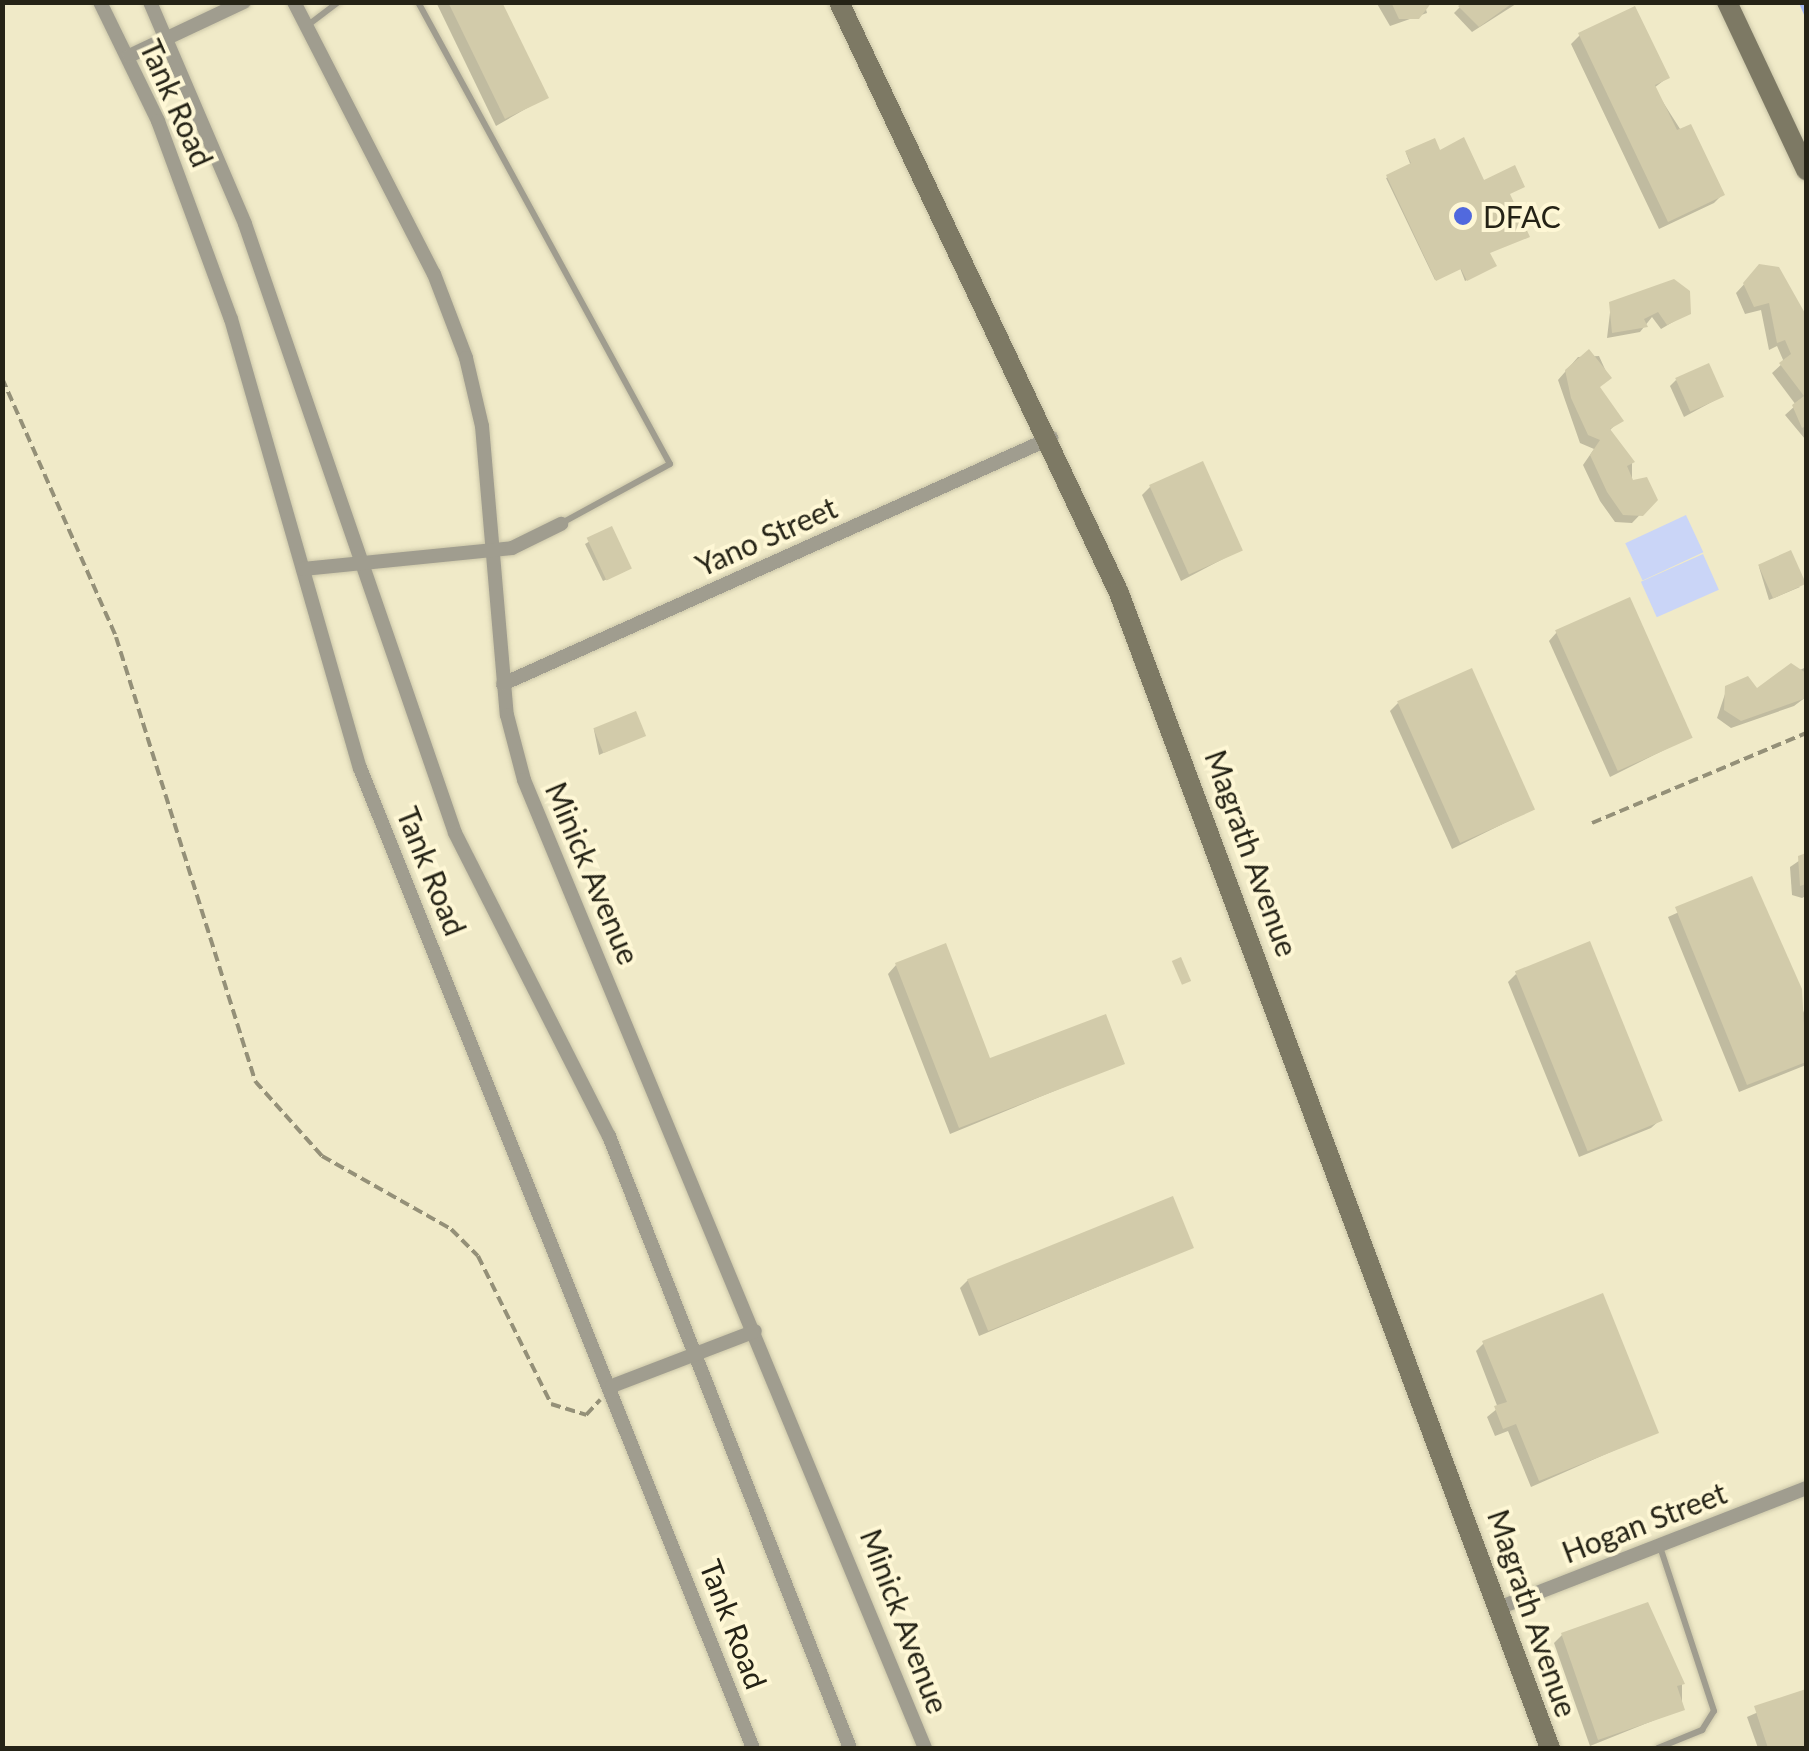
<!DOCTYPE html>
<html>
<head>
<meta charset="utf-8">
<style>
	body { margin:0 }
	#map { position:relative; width:1809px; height:1751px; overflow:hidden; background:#f0eac8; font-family:Lato,sans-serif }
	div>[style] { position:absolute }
	.green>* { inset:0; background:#cad5f7; transform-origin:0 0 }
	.shadow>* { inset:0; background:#0003 }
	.stream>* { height:5px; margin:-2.5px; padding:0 2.5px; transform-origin:2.5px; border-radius:2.5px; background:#a6b9f3 }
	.building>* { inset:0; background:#d2cbaa; transform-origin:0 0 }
	.path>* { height:4px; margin-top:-2px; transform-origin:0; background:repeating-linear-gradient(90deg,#949078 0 10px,transparent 0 15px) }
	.roads { filter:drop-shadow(0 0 2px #cbc6a8) drop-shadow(0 0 2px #cbc6a8) }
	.lane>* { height:6px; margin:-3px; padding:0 3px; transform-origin:3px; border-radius:3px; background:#a09d8f }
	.street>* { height:14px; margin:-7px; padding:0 7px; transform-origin:7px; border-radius:7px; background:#a09d8f }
	.secondary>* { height:20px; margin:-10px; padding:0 10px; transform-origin:10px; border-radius:10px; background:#7d7964 }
	.dots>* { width:28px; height:28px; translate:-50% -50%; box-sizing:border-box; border:5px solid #fef7d5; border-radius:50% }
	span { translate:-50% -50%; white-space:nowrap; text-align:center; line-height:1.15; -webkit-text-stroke:8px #fef7d5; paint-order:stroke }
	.street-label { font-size:30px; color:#252316 }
	.poi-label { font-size:30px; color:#252316 }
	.left { translate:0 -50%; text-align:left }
	.frame { position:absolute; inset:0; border:5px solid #252316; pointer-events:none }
</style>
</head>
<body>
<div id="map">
	<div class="green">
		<i style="left:1686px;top:515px;width:41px;height:67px;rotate:65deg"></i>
		<i style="left:1703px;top:554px;width:39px;height:68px;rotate:66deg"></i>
	</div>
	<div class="shadow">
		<i style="clip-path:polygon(436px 2px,500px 2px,546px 97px,496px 126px)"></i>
		<i style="clip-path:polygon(1376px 2px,1424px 2px,1427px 13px,1390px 26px)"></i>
		<i style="clip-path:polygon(1465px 2px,1519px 2px,1472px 32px,1454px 13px)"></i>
		<i style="clip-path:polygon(1580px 35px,1667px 78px,1654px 88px,1722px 195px,1714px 203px,1659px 229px,1571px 44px)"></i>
		<i style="clip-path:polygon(1406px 153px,1439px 153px,1507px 194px,1488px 253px,1493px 266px,1465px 281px,1460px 268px,1435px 280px,1386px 178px,1411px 166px)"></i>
		<i style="clip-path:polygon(1760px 267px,1777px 269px,1806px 322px,1799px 344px,1806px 347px,1805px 439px,1785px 415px,1796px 405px,1772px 373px,1784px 362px,1777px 346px,1769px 350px,1761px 310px,1745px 314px,1736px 293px)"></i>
		<i style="clip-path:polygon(1611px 304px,1688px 313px,1661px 329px,1652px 317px,1640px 332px,1607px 338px)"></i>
		<i style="clip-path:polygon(1599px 356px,1609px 378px,1597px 388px,1620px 420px,1609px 431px,1632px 462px,1632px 483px,1655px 499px,1632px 523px,1615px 522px,1600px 501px,1583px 465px,1594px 449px,1580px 443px,1558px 380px,1578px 357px)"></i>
		<i style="clip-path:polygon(1676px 380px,1721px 397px,1684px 417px,1670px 386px)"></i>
		<i style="clip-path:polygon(1151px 486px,1240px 550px,1181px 581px,1142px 495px)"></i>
		<i style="clip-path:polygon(611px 529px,625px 571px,603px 581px,585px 544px)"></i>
		<i style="clip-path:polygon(1759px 567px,1800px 587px,1769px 600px)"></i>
		<i style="clip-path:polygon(1557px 632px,1690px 737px,1610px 777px,1549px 641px)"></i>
		<i style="clip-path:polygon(1806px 667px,1806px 697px,1794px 706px,1731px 728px,1717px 718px,1727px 688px,1756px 692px)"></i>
		<i style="clip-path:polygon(1398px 703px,1533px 809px,1452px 849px,1390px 711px)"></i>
		<i style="clip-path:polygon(594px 730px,643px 735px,599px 755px)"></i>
		<i style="clip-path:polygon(1806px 856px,1806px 896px,1802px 898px,1792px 895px,1790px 867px)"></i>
		<i style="clip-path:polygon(1750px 880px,1806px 1018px,1806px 1065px,1739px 1092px,1668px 917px)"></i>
		<i style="clip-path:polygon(896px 965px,989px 1062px,1122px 1063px,950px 1134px,888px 974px)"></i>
		<i style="clip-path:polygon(1516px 974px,1660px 1120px,1651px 1128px,1579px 1157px,1508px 982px)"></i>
		<i style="clip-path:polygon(1191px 1248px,979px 1336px,960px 1288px,968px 1280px)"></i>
		<i style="clip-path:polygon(1484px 1343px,1656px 1432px,1531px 1487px,1508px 1431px,1495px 1436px,1487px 1417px,1498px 1408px,1476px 1351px)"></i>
		<i style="clip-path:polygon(1562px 1635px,1682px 1683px,1682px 1709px,1590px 1746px,1554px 1643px)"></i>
		<i style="clip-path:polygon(1806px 1691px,1806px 1748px,1758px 1748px,1747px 1717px)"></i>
	</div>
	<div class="stream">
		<i style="left:1801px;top:2px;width:13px;rotate:67deg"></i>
	</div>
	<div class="building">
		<i style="clip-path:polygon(448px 2px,502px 2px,549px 98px,505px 119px)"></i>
		<i style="clip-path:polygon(1391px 2px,1432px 2px,1419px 19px,1399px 19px)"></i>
		<i style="clip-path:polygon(1514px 2px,1479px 27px,1458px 6px,1464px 2px)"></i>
		<i style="clip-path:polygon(1635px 6px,1670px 78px,1655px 85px,1677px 130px,1691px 124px,1725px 195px,1668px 222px,1578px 33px)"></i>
		<i style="clip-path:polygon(1464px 137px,1484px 180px,1515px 165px,1525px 187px,1510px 194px,1530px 237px,1490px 253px,1497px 266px,1467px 281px,1461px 269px,1436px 281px,1386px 175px,1411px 163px,1405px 151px,1435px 138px,1440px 150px)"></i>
		<i style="clip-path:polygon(1759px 264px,1779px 267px,1806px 315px,1806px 426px,1802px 428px,1792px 405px,1804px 396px,1779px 363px,1791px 354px,1785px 340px,1777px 343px,1769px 303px,1754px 307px,1743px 283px)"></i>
		<i style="clip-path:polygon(1674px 279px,1690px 291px,1691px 314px,1667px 325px,1658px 312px,1644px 319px,1648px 327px,1612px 333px,1609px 302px)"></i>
		<i style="clip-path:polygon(1589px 349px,1612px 378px,1600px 387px,1624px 421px,1610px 429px,1635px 462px,1627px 466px,1633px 480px,1647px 477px,1658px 500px,1643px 516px,1623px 515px,1607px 492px,1590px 455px,1600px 440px,1588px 435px,1571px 398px,1565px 370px)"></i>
		<i style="left:1709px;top:363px;width:37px;height:37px;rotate:66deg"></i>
		<i style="left:1203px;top:461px;width:98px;height:59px;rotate:66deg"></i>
		<i style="left:612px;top:526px;width:47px;height:28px;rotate:65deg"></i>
		<i style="left:1791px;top:550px;width:37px;height:36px;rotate:66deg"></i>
		<i style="left:1630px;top:597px;width:154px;height:82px;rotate:66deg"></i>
		<i style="clip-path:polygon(1791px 663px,1806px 673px,1806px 698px,1741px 721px,1724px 710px,1725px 686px,1748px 676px,1757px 688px)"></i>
		<i style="left:1472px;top:668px;width:155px;height:82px;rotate:66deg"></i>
		<i style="left:636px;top:711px;width:27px;height:46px;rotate:68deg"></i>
		<i style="clip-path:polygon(1806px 853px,1806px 884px,1800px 886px,1798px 856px)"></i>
		<i style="clip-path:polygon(1752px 876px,1802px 989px,1806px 1062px,1747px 1085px,1675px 907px)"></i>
		<i style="left:1590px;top:941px;width:194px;height:81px;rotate:68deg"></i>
		<i style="clip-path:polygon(946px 943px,990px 1058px,1106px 1014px,1125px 1064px,959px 1128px,895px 963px)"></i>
		<i style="left:1181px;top:957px;width:26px;height:10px;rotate:67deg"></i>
		<i style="left:1173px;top:1196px;width:56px;height:222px;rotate:68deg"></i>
		<i style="clip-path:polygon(1603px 1293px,1659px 1433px,1539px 1481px,1516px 1424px,1503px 1429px,1494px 1406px,1507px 1402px,1482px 1341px)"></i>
		<i style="clip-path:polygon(1648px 1602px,1685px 1684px,1677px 1686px,1685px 1710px,1598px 1740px,1561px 1633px)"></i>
		<i style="clip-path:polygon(1806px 1689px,1806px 1748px,1768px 1748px,1754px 1706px)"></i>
	</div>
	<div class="path">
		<i style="left:2px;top:378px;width:283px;rotate:66.2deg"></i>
		<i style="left:116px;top:637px;width:465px;rotate:72.6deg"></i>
		<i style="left:255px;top:1081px;width:101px;rotate:48.2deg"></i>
		<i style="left:322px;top:1156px;width:148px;rotate:29.5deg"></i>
		<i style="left:451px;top:1229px;width:38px;rotate:45deg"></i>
		<i style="left:478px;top:1256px;width:165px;rotate:63.7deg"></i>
		<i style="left:551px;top:1404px;width:37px;rotate:17deg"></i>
		<i style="left:586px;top:1415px;width:21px;rotate:-47deg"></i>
		<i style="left:1592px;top:823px;width:232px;rotate:-22.8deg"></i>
	</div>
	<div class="roads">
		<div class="lane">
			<i style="left:418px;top:2px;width:526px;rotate:61.39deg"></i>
			<i style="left:670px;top:464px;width:123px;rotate:151.4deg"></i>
			<i style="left:308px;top:25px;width:39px;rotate:-37deg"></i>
			<i style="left:1658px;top:1748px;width:48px;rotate:-22.2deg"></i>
			<i style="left:1702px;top:1730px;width:22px;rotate:-58deg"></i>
			<i style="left:1714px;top:1711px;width:173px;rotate:-108.2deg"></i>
		</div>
		<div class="street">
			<i style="left:100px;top:2px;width:132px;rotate:64deg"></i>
			<i style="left:158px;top:121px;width:211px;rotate:69.8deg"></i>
			<i style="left:231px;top:319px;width:467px;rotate:74deg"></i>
			<i style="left:360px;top:768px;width:1056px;rotate:68.15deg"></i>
			<i style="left:150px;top:2px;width:241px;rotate:66.8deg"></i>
			<i style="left:245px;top:224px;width:644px;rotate:70.97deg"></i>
			<i style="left:455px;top:833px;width:340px;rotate:63.1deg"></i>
			<i style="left:609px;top:1136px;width:658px;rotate:68.51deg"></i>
			<i style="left:294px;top:2px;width:306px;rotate:62.8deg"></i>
			<i style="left:434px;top:274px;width:90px;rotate:69.1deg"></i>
			<i style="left:466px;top:358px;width:70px;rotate:76.8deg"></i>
			<i style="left:482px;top:426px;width:290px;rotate:85.1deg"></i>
			<i style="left:507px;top:715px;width:67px;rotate:75.3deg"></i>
			<i style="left:524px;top:780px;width:1048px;rotate:67.5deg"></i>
			<i style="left:129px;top:56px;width:127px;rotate:-25.2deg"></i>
			<i style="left:303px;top:569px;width:210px;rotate:-5.7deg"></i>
			<i style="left:512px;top:548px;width:55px;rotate:-26.1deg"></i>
			<i style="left:503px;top:684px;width:601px;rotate:-24.18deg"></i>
			<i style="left:612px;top:1386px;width:153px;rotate:-21deg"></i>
			<i style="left:1501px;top:1607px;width:327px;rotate:-21.3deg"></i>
		</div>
		<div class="secondary">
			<i style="left:839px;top:2px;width:654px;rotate:64.65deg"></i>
			<i style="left:1119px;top:593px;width:1233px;rotate:69.54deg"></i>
			<i style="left:1727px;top:2px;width:186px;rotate:64.8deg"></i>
		</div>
	</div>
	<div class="dots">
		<i style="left:1463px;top:216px;background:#5169de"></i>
	</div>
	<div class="street-label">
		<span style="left:177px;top:103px;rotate:66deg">Tank Road</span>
		<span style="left:766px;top:536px;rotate:-24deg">Yano Street</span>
		<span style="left:1252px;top:853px;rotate:70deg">Magrath Avenue</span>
		<span style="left:432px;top:871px;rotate:68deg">Tank Road</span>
		<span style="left:593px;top:873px;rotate:67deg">Minick Avenue</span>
		<span style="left:1644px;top:1522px;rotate:-21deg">Hogan Street</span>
		<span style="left:1533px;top:1613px;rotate:71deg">Magrath Avenue</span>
		<span style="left:905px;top:1621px;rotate:69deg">Minick Avenue</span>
		<span style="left:734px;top:1624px;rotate:69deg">Tank Road</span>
	</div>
	<div class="poi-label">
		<span class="left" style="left:1483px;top:216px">DFAC</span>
	</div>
	<div class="frame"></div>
</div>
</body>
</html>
